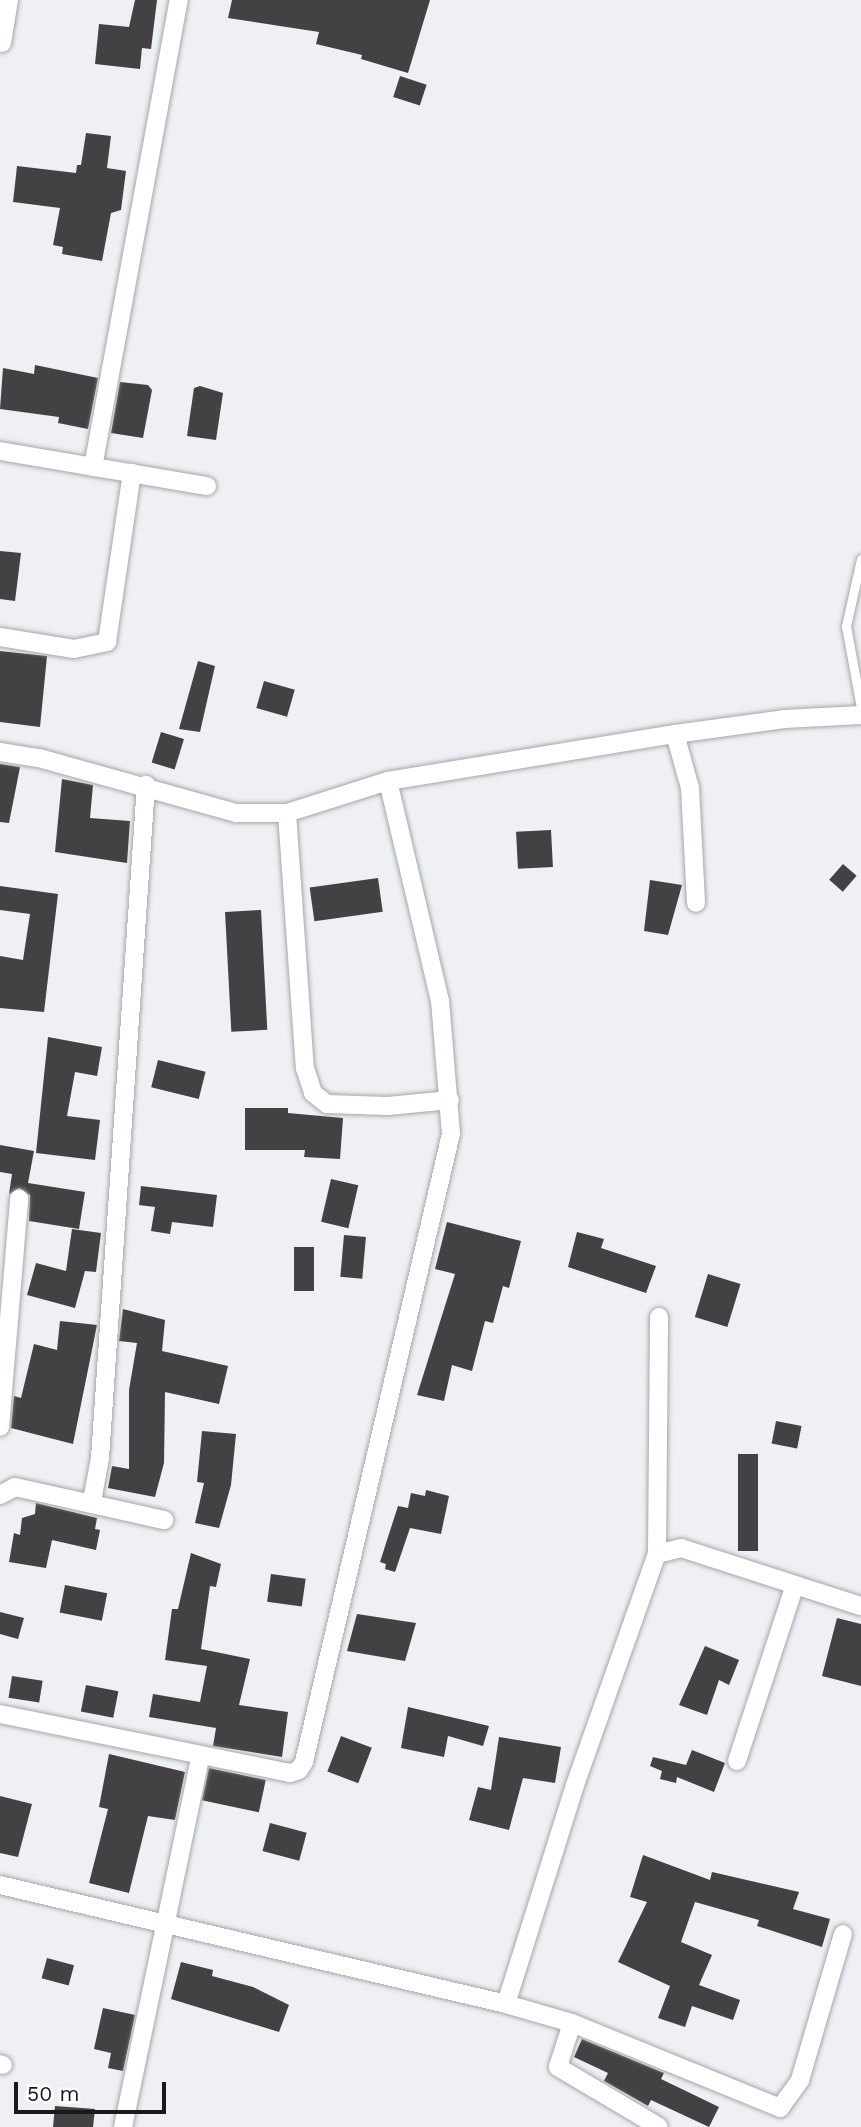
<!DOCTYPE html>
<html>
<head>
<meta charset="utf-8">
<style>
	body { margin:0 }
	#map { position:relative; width:861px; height:2127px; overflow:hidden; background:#eef0f4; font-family:"Work Sans",sans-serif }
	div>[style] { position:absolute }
	.building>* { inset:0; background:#434143; transform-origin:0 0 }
	.roads { filter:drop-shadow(0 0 2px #a5a7ab) drop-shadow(0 0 2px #a5a7ab) }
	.lane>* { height:9px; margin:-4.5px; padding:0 4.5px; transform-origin:4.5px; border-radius:4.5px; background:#fff }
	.street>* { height:18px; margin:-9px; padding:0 9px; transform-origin:9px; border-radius:9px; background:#fff }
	span { translate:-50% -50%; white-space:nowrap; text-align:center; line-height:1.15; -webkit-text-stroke:7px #fff; paint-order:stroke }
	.scale { position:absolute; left:14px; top:2082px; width:152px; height:32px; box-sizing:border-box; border:4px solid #191a1b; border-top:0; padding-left:9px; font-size:21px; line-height:24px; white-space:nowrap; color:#191a1b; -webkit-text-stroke:5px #fff; paint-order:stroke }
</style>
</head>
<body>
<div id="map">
	<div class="building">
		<i style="clip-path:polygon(135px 0,157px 0,151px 49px,142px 48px,140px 69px,95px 64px,99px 24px,129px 27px)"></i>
		<i style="clip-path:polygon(232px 0,430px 0,408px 73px,361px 59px,362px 55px,316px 44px,319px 32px,228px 18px)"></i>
		<i style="left:400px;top:76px;width:28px;height:22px;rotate:18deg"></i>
		<i style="clip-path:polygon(86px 133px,111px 136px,107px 168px,126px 171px,121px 210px,111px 213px,102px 261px,62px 254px,63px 247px,53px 245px,60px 208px,13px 202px,17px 166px,76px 173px,77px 165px,81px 165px)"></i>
		<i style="clip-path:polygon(35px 365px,98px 378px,88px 429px,58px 423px,59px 417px,0 409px,3px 368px,34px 374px)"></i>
		<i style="clip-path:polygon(120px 382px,148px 385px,152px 390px,143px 438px,111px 433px)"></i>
		<i style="clip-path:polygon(200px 386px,223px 393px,216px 440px,187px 436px,194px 388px)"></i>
		<i style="clip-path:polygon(0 551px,21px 553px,15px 601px,0 599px)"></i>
		<i style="clip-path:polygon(0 651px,47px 656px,40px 727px,0 722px)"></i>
		<i style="clip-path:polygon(198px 661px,215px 666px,200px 732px,179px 729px)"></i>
		<i style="left:264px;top:681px;width:32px;height:28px;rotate:16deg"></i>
		<i style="left:161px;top:732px;width:24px;height:32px;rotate:17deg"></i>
		<i style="clip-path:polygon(0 764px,20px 767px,9px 823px,0 822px)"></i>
		<i style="clip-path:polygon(62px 779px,93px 785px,90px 818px,130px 821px,127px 863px,55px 852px)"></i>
		<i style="left:551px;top:830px;width:37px;height:35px;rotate:87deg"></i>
		<i style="left:843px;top:864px;width:18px;height:21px;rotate:41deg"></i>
		<i style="left:378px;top:878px;width:34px;height:69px;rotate:82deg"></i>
		<i style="clip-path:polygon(650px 880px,682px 885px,668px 935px,644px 931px)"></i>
		<i style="clip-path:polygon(0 886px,58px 894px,44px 1012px,0 1008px,0 956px,23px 960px,30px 914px,0 910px)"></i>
		<i style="left:261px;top:910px;width:120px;height:36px;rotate:87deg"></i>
		<i style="clip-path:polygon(48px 1037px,102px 1047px,97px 1076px,75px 1072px,67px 1116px,100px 1120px,95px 1160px,36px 1153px)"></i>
		<i style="left:158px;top:1060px;width:49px;height:28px;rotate:14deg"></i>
		<i style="clip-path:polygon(245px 1108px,288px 1108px,288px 1113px,343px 1118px,340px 1159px,304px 1157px,305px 1150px,245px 1150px)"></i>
		<i style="clip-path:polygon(0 1145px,34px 1151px,28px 1183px,85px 1192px,79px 1229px,29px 1221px,30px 1195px,19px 1188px,9px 1194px,12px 1174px,0 1172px)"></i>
		<i style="left:331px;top:1179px;width:28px;height:44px;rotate:13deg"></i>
		<i style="clip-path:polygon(141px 1186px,217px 1195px,213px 1227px,172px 1222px,170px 1234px,151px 1231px,155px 1207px,139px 1205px)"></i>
		<i style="clip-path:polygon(447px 1222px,521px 1241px,509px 1288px,503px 1286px,493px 1323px,485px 1321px,472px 1371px,452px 1365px,444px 1401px,417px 1395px,455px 1274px,435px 1269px)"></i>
		<i style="clip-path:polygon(72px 1229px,101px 1233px,96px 1272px,85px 1271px,75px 1308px,27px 1295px,36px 1263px,66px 1271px)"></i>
		<i style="clip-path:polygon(577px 1232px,604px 1239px,601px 1248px,656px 1266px,646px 1293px,568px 1267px)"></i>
		<i style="left:344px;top:1235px;width:22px;height:42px;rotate:5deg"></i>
		<i style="left:294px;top:1247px;width:20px;height:44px"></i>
		<i style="left:708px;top:1274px;width:34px;height:45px;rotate:17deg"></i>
		<i style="clip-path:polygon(123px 1309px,165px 1320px,162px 1351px,228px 1366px,219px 1404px,165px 1392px,164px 1463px,155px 1497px,108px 1488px,112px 1466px,129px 1469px,129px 1390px,137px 1343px,119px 1341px)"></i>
		<i style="clip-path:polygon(60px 1321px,97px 1325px,73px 1444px,11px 1428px,14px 1396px,21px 1398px,34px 1344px,57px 1350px)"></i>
		<i style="left:776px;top:1421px;width:26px;height:23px;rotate:11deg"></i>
		<i style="clip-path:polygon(202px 1431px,236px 1434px,231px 1485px,219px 1528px,195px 1523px,204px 1483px,197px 1482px)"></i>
		<i style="left:738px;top:1454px;width:20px;height:97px"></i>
		<i style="clip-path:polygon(426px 1490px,449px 1496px,441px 1534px,410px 1528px,395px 1572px,385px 1569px,386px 1564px,380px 1562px,398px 1506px,408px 1508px,411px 1493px,425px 1496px)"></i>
		<i style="clip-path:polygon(36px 1503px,97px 1518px,95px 1529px,100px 1530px,96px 1550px,52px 1540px,46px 1568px,9px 1562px,14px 1533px,20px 1535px,22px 1518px,35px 1514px)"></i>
		<i style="clip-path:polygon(191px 1553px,221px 1564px,216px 1587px,210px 1586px,201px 1649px,250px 1659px,239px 1705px,288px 1712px,282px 1757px,213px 1746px,216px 1728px,149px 1717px,153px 1694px,200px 1702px,207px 1666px,165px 1660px,172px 1609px,178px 1609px)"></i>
		<i style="left:271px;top:1574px;width:35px;height:28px;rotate:8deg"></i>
		<i style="left:65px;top:1585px;width:43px;height:28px;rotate:11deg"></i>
		<i style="clip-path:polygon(0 1612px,24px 1618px,18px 1639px,0 1634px)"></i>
		<i style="clip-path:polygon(357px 1614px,416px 1623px,405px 1661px,347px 1651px)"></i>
		<i style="clip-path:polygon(837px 1618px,861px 1624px,861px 1686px,822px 1676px)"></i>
		<i style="clip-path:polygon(705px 1646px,739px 1660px,729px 1685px,719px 1680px,707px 1715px,679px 1705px)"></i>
		<i style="left:12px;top:1676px;width:31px;height:22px;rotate:9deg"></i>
		<i style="left:86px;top:1685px;width:33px;height:27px;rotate:11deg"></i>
		<i style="clip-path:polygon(408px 1707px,489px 1726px,483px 1746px,448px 1736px,444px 1757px,401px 1748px)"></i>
		<i style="left:341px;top:1736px;width:33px;height:38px;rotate:21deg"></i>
		<i style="clip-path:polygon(499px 1737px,561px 1747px,555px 1783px,523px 1778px,509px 1830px,469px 1820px,478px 1787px,491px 1790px)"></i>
		<i style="clip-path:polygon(692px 1750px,725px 1763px,714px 1792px,677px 1777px,676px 1783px,660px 1779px,662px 1771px,650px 1766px,653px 1757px,686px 1765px)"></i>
		<i style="clip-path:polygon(109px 1754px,185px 1772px,175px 1820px,148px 1816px,129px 1893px,89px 1883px,108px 1809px,99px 1807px)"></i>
		<i style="left:209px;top:1768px;width:58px;height:33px;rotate:12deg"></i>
		<i style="clip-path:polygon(0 1796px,32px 1804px,18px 1857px,0 1853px)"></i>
		<i style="left:270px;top:1823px;width:38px;height:29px;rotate:15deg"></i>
		<i style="clip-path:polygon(643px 1855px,710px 1880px,712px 1872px,799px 1892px,793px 1909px,830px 1919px,822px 1947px,757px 1926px,759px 1920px,695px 1902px,681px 1942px,712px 1955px,699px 1985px,740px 2000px,733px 2020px,692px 2006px,685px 2027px,658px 2018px,670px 1986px,618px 1962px,647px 1902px,630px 1897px)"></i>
		<i style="left:47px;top:1958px;width:28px;height:21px;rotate:15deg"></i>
		<i style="clip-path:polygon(181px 1962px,213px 1970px,212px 1976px,253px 1987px,289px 2005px,279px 2032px,171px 1999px)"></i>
		<i style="clip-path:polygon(103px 2008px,135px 2015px,123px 2071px,108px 2068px,111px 2053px,94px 2049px)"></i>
		<i style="clip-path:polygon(582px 2039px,664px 2073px,661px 2079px,719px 2107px,709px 2127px,651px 2100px,648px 2106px,604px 2081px,608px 2073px,574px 2057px)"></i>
		<i style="clip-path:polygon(55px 2106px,95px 2109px,93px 2127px,53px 2127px)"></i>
	</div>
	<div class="roads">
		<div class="lane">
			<i style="left:861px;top:559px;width:69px;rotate:102.6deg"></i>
			<i style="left:846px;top:626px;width:83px;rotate:79.6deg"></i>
		</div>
		<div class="street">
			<i style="left:2px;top:43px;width:44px;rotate:-80.8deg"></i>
			<i style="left:0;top:451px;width:210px;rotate:9.6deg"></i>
			<i style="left:93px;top:467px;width:475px;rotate:-79.6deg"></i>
			<i style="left:0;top:637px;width:75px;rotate:9.2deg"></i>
			<i style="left:74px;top:649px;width:34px;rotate:-12deg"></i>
			<i style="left:107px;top:642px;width:171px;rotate:-81.6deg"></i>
			<i style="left:675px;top:734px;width:56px;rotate:74.5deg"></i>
			<i style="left:690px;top:788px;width:115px;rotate:87deg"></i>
			<i style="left:0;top:752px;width:39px;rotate:9deg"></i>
			<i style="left:39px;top:758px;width:205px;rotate:15.6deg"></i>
			<i style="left:236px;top:813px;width:51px"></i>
			<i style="left:287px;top:813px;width:106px;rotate:-17.6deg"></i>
			<i style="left:388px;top:781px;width:291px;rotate:-9.3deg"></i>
			<i style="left:675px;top:734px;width:110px;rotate:-7.8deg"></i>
			<i style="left:784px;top:719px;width:77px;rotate:-3deg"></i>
			<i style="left:287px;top:813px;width:256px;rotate:86deg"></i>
			<i style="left:305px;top:1068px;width:26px;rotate:72deg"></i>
			<i style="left:313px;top:1093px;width:18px;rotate:38deg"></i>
			<i style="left:327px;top:1104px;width:61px;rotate:1.9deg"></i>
			<i style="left:388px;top:1106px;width:62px;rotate:-5.5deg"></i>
			<i style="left:0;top:1427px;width:229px;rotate:-85.2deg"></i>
			<i style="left:0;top:1495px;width:17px;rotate:-28deg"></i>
			<i style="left:15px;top:1487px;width:153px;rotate:12.5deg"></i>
			<i style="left:92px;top:1501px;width:44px;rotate:-79.5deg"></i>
			<i style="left:100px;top:1458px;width:675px;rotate:-86.09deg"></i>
			<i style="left:657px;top:1554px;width:25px;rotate:-14deg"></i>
			<i style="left:681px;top:1548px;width:189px;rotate:17.9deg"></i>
			<i style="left:0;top:1714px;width:296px;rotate:11.5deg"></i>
			<i style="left:290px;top:1773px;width:9px;rotate:-18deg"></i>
			<i style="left:299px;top:1770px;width:9px;rotate:-58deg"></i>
			<i style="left:304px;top:1762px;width:645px;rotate:-76.83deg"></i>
			<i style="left:451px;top:1134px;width:133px;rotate:-94.7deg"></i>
			<i style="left:440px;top:1001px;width:226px;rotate:-103.3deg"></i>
			<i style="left:737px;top:1761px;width:185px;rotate:-71.8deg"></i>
			<i style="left:0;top:1885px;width:520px;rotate:13.23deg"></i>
			<i style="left:506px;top:2004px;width:69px;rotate:16.1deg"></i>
			<i style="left:572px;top:2023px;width:225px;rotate:22.2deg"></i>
			<i style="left:780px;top:2108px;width:34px;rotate:-54deg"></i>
			<i style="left:800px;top:2080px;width:152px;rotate:-73.6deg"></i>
			<i style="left:506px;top:2004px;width:230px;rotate:-72.5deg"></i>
			<i style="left:575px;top:1785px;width:245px;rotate:-70.5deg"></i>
			<i style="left:657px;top:1554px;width:237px;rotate:-89.5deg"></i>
			<i style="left:572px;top:2023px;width:46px;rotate:107.7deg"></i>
			<i style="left:558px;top:2067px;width:117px;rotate:30.7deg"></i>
			<i style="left:0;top:2064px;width:3px;rotate:18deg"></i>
			<i style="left:123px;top:2127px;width:377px;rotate:-78.2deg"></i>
		</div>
	</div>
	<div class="scale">50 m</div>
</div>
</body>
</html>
